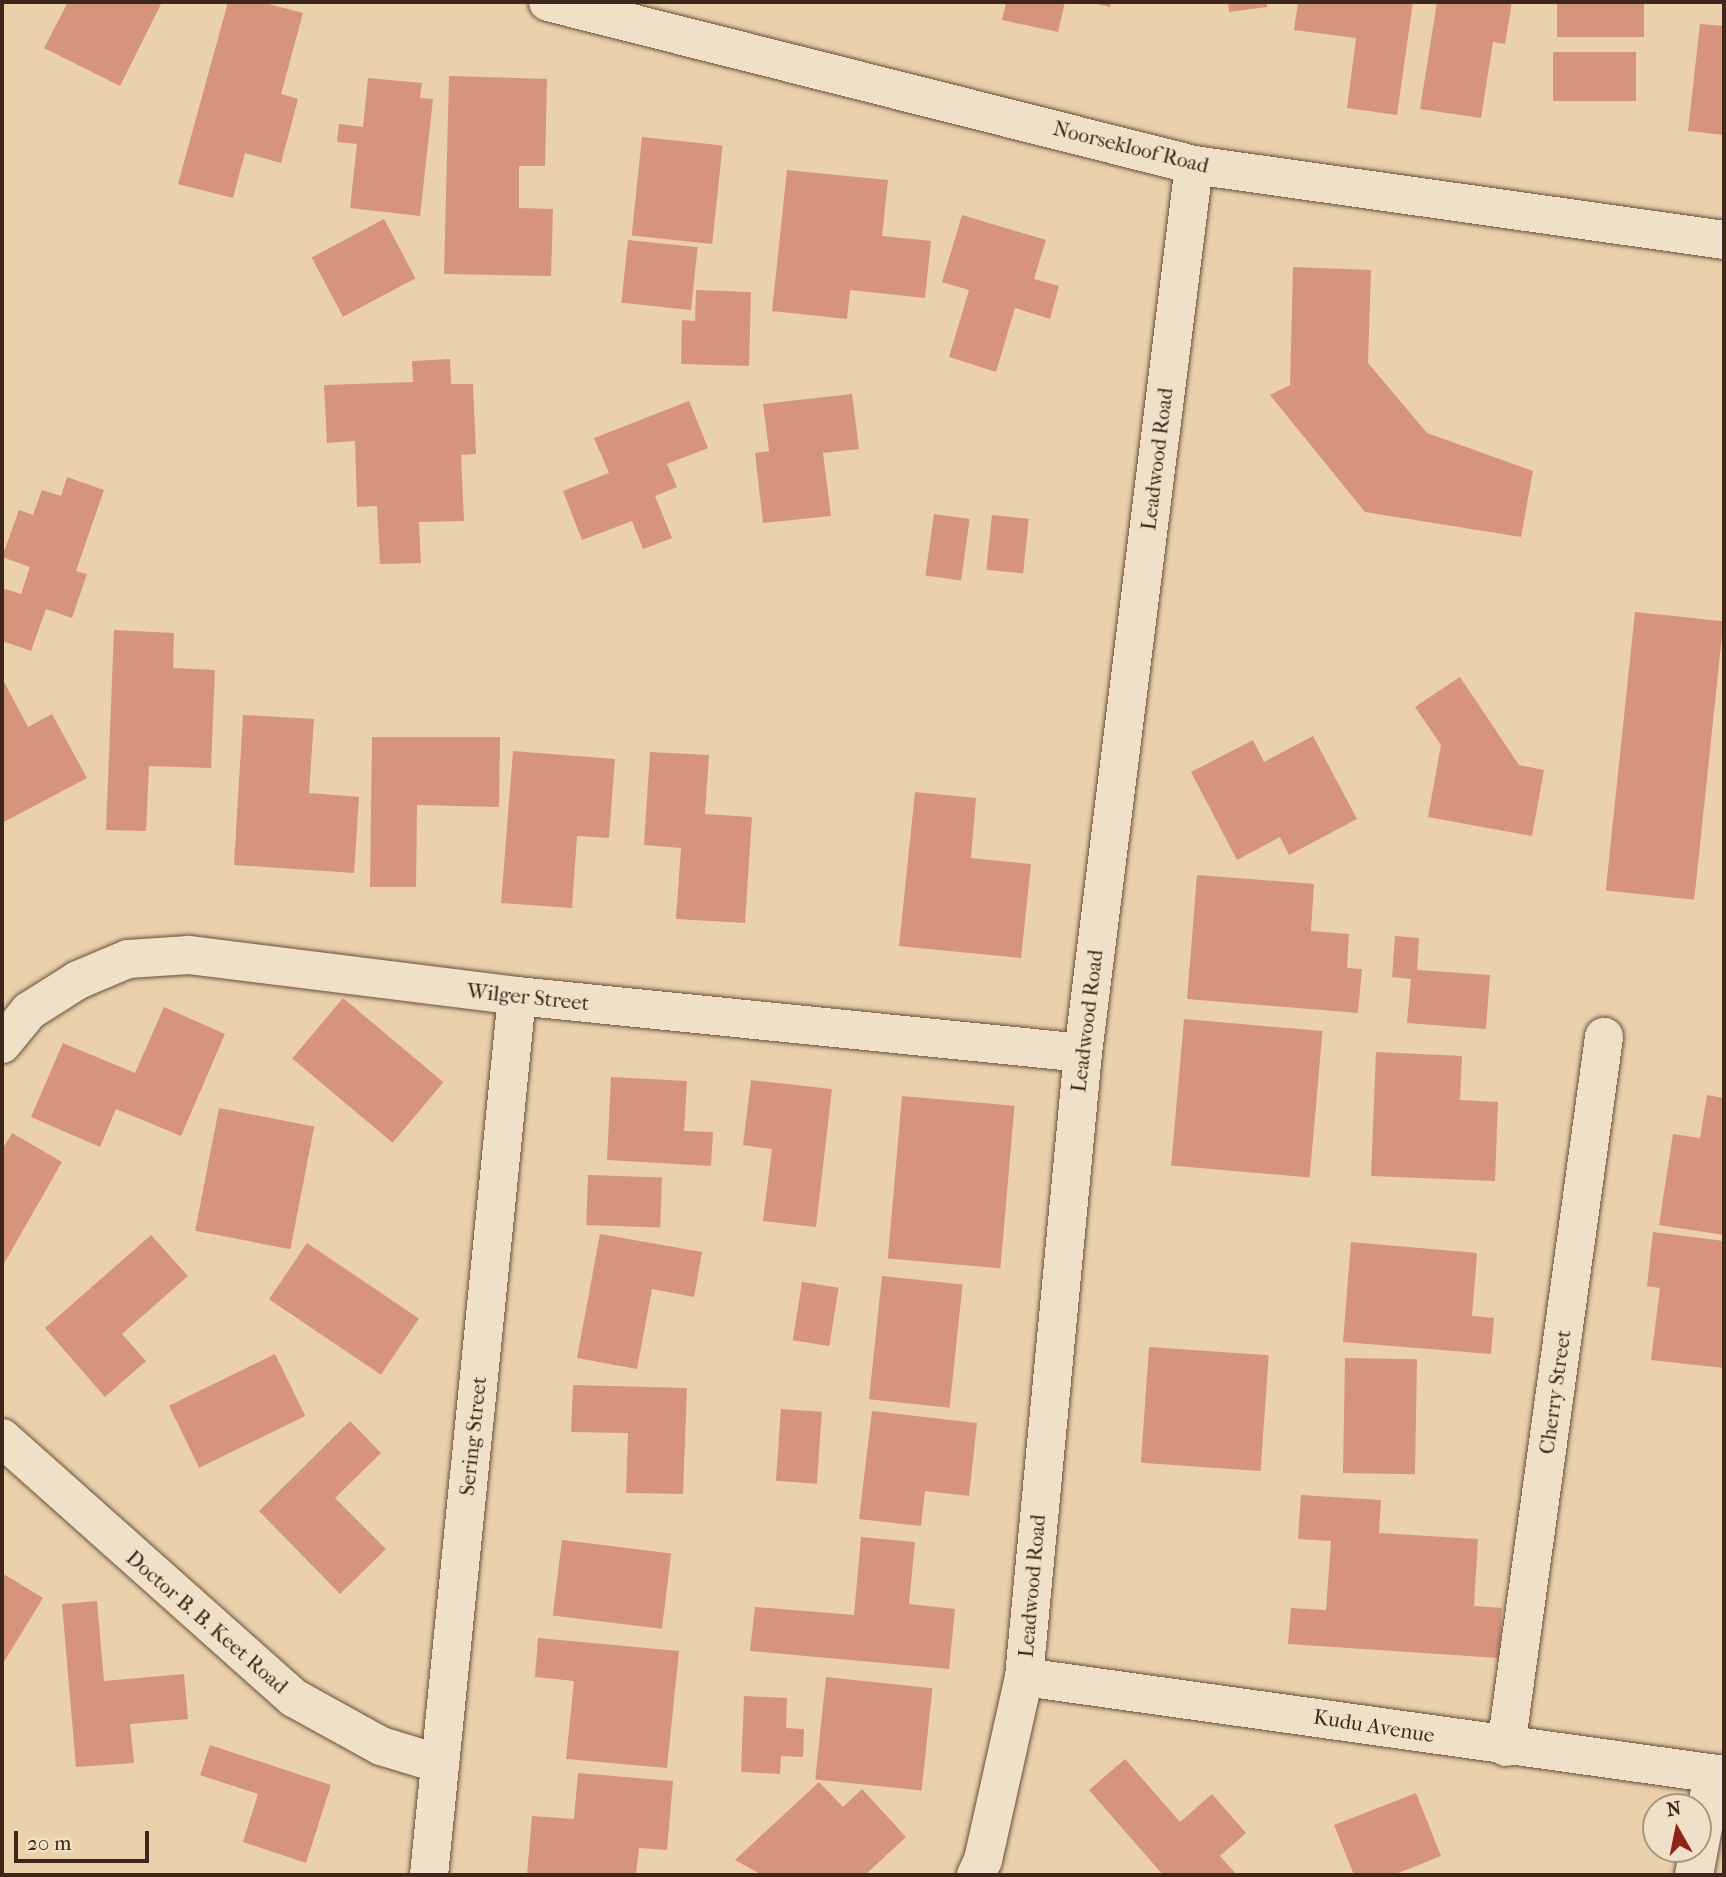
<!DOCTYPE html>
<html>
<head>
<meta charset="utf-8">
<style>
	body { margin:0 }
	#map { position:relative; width:1726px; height:1877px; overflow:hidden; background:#ead0ab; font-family:"IM FELL French Canon",serif }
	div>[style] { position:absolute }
	.building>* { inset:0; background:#d7947d; transform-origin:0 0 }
	.roads { filter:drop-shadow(0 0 2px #68503e) drop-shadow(0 0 2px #68503e) }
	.street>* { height:38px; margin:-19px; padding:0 19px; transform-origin:19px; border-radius:19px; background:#f1e0c8 }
	.secondary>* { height:38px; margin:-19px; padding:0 19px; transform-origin:19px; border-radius:19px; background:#f1e0c8 }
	span { translate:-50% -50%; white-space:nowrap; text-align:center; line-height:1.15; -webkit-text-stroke:6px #f1e0c8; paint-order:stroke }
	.street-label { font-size:21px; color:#3d261a }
	.frame { position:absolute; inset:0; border:4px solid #3d261a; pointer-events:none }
	.north { position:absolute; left:1642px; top:1793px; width:70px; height:70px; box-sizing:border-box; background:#f1e0c8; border:2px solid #a99682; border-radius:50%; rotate:351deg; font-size:19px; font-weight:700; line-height:28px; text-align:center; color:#3d261a }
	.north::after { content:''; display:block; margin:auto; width:24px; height:32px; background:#8f2418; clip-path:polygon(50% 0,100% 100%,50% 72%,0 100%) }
	.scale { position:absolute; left:14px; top:1831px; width:135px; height:32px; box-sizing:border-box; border:4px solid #3d261a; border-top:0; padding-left:9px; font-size:21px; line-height:24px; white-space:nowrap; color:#3d261a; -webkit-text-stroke:5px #f1e0c8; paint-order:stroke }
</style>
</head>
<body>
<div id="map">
	<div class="building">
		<i style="clip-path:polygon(68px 2px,162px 2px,120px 86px,44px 48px)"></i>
		<i style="clip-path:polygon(228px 2px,261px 2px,303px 13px,281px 94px,298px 99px,281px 163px,245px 153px,233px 198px,178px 184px)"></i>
		<i style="clip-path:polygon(1006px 2px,1065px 2px,1058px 32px,1002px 20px)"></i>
		<i style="clip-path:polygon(1089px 2px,1111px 2px,1110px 7px)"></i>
		<i style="clip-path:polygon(1228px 2px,1267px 2px,1267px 7px,1229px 12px)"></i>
		<i style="clip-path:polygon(1298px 2px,1413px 2px,1397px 115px,1347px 108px,1356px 38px,1294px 30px)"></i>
		<i style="clip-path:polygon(1437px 2px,1512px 2px,1505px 44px,1493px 42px,1481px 118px,1420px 109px)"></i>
		<i style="left:1557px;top:2px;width:87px;height:35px"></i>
		<i style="clip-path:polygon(1700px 24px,1724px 26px,1724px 135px,1688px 131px)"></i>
		<i style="left:1636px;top:52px;width:49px;height:83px;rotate:90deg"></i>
		<i style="clip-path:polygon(449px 76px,547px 79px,545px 166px,519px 166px,519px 208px,553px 209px,551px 276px,444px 274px)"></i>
		<i style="clip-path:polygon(368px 78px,422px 83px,420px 98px,433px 99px,420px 216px,350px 208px,357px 144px,337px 142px,339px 124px,363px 127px)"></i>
		<i style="left:642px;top:137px;width:81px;height:99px;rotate:6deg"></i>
		<i style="clip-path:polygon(787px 170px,888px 180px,882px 236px,931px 241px,925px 298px,850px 290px,847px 319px,772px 311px)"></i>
		<i style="clip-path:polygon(962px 215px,1046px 240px,1034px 279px,1059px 286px,1050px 319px,1015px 308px,996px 372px,949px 357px,969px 290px,942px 282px)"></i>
		<i style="left:384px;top:219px;width:67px;height:82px;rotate:62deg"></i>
		<i style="left:628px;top:240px;width:70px;height:63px;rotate:6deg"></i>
		<i style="clip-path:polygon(1293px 267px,1371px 270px,1368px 363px,1427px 433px,1533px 471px,1521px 537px,1365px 512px,1270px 395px,1290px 385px)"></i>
		<i style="clip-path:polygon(696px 290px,751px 292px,749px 366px,681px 364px,682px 320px,695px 321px)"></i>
		<i style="clip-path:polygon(450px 359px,451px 384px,473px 384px,476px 454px,461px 455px,464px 521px,419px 522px,421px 563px,380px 564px,377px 506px,357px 507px,355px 441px,327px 443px,324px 385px,413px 382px,412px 361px)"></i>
		<i style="clip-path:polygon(852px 394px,859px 449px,823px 453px,831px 516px,763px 523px,755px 453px,769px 451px,763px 404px)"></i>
		<i style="clip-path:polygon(689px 401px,708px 448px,667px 464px,677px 487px,655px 496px,672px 538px,643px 549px,632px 521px,582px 540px,563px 491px,609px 473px,594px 438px)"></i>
		<i style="clip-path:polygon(67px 477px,104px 490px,76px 571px,87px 574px,72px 618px,46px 609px,31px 651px,2px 641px,2px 588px,21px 594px,30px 567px,2px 557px,19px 510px,33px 515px,42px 490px,61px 496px)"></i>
		<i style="left:934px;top:514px;width:36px;height:62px;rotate:8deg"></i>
		<i style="left:992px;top:515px;width:37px;height:55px;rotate:6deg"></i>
		<i style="left:1635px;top:612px;width:89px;height:280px;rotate:6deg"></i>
		<i style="clip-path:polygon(114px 630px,174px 633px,173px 668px,215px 670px,211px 768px,149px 766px,146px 831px,106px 830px)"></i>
		<i style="clip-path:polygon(1460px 677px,1519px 765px,1544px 770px,1532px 836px,1428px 817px,1441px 745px,1415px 707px)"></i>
		<i style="clip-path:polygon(2px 678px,28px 727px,52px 714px,87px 778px,2px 823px)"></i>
		<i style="clip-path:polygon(243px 715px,314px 719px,309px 793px,359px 797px,354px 873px,234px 865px)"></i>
		<i style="clip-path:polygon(1313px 736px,1357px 819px,1289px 855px,1280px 837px,1237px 860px,1191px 772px,1253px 740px,1264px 762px)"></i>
		<i style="clip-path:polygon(372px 737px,500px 737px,499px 807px,417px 805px,416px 887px,370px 887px)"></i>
		<i style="clip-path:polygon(513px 751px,615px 759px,609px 838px,577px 836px,572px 908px,501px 903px)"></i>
		<i style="clip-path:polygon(650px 752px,709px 755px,705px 814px,752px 817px,745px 923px,676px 919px,681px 848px,644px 845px)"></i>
		<i style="clip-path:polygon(915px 792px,976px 798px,971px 858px,1031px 864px,1021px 958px,899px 946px)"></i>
		<i style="clip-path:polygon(1197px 875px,1314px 884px,1311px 931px,1349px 934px,1347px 968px,1362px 969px,1358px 1013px,1187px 999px)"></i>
		<i style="clip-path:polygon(1395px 936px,1419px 938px,1417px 970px,1490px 975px,1486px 1029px,1407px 1023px,1411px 979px,1392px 977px)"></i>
		<i style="left:343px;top:998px;width:131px;height:79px;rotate:40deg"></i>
		<i style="clip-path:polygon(164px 1007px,225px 1034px,181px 1136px,116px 1109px,100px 1147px,31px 1117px,63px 1043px,135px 1073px)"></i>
		<i style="left:1184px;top:1019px;width:139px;height:147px;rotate:5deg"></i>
		<i style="clip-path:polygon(1376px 1052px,1462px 1056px,1460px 1100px,1498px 1102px,1495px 1181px,1371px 1176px)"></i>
		<i style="clip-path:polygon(611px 1077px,687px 1081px,684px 1131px,713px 1132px,711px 1166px,607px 1160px)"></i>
		<i style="clip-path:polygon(751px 1080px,832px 1089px,816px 1227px,763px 1221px,772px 1149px,743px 1145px)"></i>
		<i style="clip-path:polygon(1707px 1095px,1724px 1098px,1724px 1235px,1659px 1225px,1673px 1134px,1700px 1138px)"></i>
		<i style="left:902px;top:1096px;width:113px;height:163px;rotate:5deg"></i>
		<i style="left:219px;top:1108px;width:97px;height:125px;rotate:11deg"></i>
		<i style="clip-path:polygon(12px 1133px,62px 1162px,2px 1267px,2px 1150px)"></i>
		<i style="left:588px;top:1175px;width:74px;height:50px;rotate:2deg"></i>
		<i style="clip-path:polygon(1653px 1232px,1724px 1241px,1724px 1368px,1651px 1360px,1660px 1288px,1647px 1286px)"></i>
		<i style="clip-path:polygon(600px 1234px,702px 1252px,694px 1297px,652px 1289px,637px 1369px,577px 1358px)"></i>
		<i style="clip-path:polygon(151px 1235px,188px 1276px,122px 1334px,146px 1361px,105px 1397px,45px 1328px)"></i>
		<i style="clip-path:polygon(1351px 1242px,1477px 1253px,1472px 1316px,1494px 1318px,1491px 1354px,1343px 1342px)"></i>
		<i style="left:307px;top:1243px;width:135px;height:68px;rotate:34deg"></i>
		<i style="left:882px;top:1276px;width:81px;height:124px;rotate:6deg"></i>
		<i style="left:802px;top:1282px;width:37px;height:59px;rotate:9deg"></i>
		<i style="left:1149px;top:1347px;width:120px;height:116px;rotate:4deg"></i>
		<i style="left:275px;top:1354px;width:69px;height:118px;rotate:64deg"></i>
		<i style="left:1345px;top:1358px;width:72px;height:115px;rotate:1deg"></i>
		<i style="clip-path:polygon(573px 1385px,687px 1388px,683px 1494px,626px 1493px,628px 1433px,571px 1432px)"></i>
		<i style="left:781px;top:1409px;width:41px;height:72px;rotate:4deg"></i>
		<i style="clip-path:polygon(872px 1411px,977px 1423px,969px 1496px,925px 1491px,921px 1526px,859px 1519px)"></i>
		<i style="clip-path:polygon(350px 1421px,381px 1453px,335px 1498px,386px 1549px,340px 1594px,259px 1511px)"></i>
		<i style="clip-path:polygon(1301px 1495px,1381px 1500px,1379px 1533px,1478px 1539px,1474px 1606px,1502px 1608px,1499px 1658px,1288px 1644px,1291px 1608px,1326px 1610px,1331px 1541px,1298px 1539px)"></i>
		<i style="clip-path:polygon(861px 1537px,915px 1542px,909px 1604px,955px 1609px,949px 1669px,750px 1651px,755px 1607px,854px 1615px)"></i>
		<i style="left:562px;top:1540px;width:110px;height:76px;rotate:7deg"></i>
		<i style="clip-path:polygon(2px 1573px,43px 1598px,2px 1665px)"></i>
		<i style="clip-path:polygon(97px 1601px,104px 1681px,184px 1674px,188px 1719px,130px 1724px,134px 1763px,76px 1767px,62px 1604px)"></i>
		<i style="clip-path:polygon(538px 1638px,679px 1651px,667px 1768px,566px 1759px,574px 1681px,535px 1677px)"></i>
		<i style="left:826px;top:1677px;width:107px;height:103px;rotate:6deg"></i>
		<i style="clip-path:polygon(744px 1696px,787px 1698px,786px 1728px,804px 1729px,803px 1757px,781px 1756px,780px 1774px,741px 1772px)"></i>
		<i style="clip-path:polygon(210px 1745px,331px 1785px,306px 1863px,243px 1842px,258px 1794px,200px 1775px)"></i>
		<i style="clip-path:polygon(1125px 1759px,1180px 1822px,1212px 1794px,1246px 1833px,1220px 1856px,1237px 1875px,1163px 1875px,1089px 1790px)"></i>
		<i style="clip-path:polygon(578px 1773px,673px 1781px,667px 1850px,639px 1848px,636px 1875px,527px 1875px,532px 1816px,574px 1819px)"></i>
		<i style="clip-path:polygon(819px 1782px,843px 1807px,862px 1789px,906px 1837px,865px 1875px,762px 1875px,735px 1860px)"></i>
		<i style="clip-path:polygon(1416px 1793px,1441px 1856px,1393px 1875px,1354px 1875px,1334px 1825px)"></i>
	</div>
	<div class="roads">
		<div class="street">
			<i style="left:2px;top:1044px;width:43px;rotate:-50.7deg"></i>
			<i style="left:29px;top:1011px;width:58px;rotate:-32.3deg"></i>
			<i style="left:78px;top:980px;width:54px;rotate:-22.8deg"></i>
			<i style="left:128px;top:959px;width:61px;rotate:-3.8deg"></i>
			<i style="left:189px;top:955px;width:331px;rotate:7.1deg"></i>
			<i style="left:517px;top:996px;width:569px;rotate:5.75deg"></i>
			<i style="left:2px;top:1438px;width:391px;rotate:41.7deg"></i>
			<i style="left:294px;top:1698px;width:99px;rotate:28.9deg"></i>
			<i style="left:381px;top:1746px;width:62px;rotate:17deg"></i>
			<i style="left:1024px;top:1677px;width:707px;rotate:7.97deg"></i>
			<i style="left:1506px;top:1747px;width:717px;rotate:-82.14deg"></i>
			<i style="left:429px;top:1875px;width:883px;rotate:-84.28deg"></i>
			<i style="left:976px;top:1875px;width:17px;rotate:-65deg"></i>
			<i style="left:983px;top:1860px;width:188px;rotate:-77.4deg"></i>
			<i style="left:1024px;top:1677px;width:627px;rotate:-84.6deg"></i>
			<i style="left:1083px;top:1053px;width:895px;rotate:-82.87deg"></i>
			<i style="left:1694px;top:1875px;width:103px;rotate:-79.3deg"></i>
		</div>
		<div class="secondary">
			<i style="left:548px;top:2px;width:666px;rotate:14.16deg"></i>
			<i style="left:1194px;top:165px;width:535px;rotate:8.05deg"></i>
		</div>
	</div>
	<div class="street-label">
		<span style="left:1131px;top:147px;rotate:14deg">Noorsekloof Road</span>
		<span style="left:1157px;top:459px;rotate:-83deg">Leadwood Road</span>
		<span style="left:528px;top:997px;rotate:6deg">Wilger Street</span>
		<span style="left:1087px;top:1021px;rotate:-83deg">Leadwood Road</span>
		<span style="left:1555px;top:1392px;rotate:-82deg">Cherry Street</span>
		<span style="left:473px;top:1436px;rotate:-84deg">Sering Street</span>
		<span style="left:1032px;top:1586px;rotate:-85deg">Leadwood Road</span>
		<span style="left:207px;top:1622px;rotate:41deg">Doctor B. B. Keet Road</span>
		<span style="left:1374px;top:1726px;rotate:9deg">Kudu Avenue</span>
	</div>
	<div class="frame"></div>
	<div class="north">N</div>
	<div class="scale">20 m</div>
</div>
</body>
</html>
